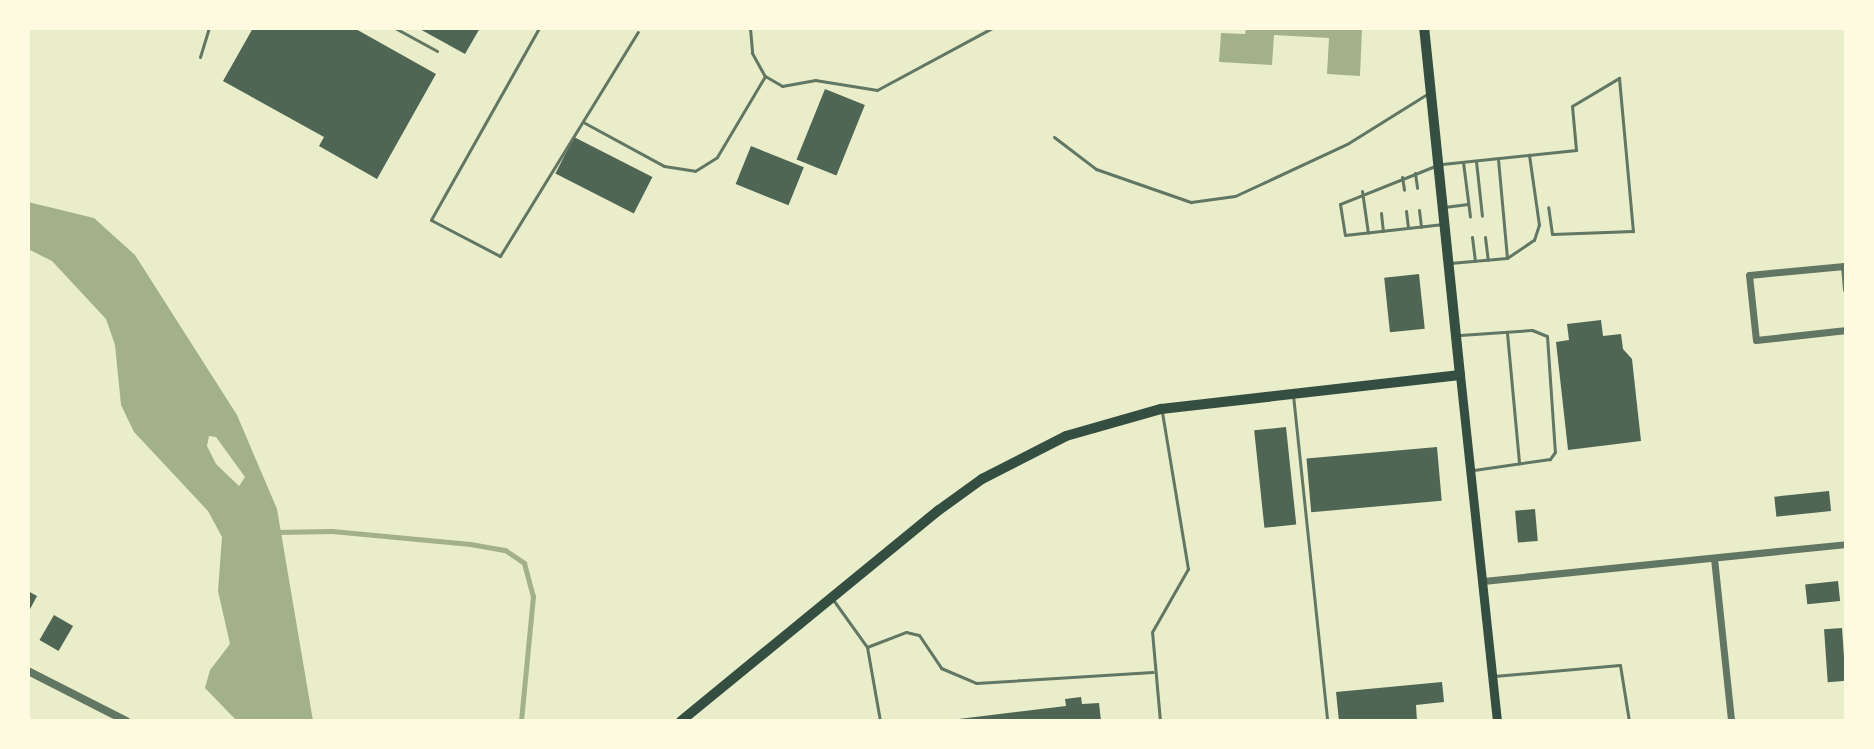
<!DOCTYPE html>
<html>
<head>
<meta charset="utf-8">
<style>
	body { margin:0 }
	#map { position:relative; width:1874px; height:749px; overflow:hidden; background:#e9edc9; font-family:Commissioner,sans-serif }
	div>[style] { position:absolute }
	.water>* { inset:0; background:#a3b18a }
	.stream>* { height:5px; margin:-2.5px; padding:0 2.5px; transform-origin:2.5px; border-radius:2.5px; background:#a3b18a }
	.building>* { inset:0; background:#4f6655; transform-origin:0 0 }
	.service>* { height:3px; margin:-1.5px; padding:0 1.5px; transform-origin:1.5px; border-radius:1.5px; background:#617663 }
	.minor>* { height:7px; margin:-3.5px; padding:0 3.5px; transform-origin:3.5px; border-radius:3.5px; background:#617663 }
	.tertiary>* { height:8px; margin:-4px; padding:0 4px; transform-origin:4px; border-radius:4px; background:#617663 }
	.secondary>* { height:9px; margin:-4.5px; padding:0 4.5px; transform-origin:4.5px; border-radius:4.5px; background:#344e41 }
	.primary>* { height:10px; margin:-5px; padding:0 5px; transform-origin:5px; border-radius:5px; background:#344e41 }
	span { translate:-50% -50%; white-space:nowrap; text-align:center; line-height:1.15; -webkit-text-stroke:6px #fefae0; paint-order:stroke }
	.frame { position:absolute; inset:0; border:30px solid #fefae0; pointer-events:none }
</style>
</head>
<body>
<div id="map">
	<div class="water">
		<i style="clip-path:polygon(1246px 28px,1362px 28px,1360px 76px,1327px 74px,1329px 38px,1274px 35px,1272px 65px,1219px 62px,1221px 33px,1245px 34px)"></i>
		<i style="clip-path:polygon(evenodd,28px 202px,94px 218px,135px 255px,237px 415px,277px 509px,313px 721px,237px 721px,205px 688px,210px 670px,230px 644px,218px 591px,222px 537px,208px 511px,134px 432px,121px 405px,115px 345px,106px 319px,52px 261px,28px 249px,28px 202px,209px 436px,216px 437px,245px 477px,239px 486px,216px 464px,207px 446px,209px 436px)"></i>
	</div>
	<div class="stream">
		<i style="left:274px;top:532px;width:58px;rotate:-1deg"></i>
		<i style="left:332px;top:531px;width:139px;rotate:5.4deg"></i>
		<i style="left:470px;top:544px;width:36px;rotate:10deg"></i>
		<i style="left:505px;top:550px;width:23px;rotate:34deg"></i>
		<i style="left:524px;top:563px;width:34px;rotate:75deg"></i>
		<i style="left:533px;top:596px;width:126px;rotate:95.5deg"></i>
	</div>
	<div class="building">
		<i style="clip-path:polygon(253px 28px,354px 28px,436px 74px,377px 179px,319px 146px,324px 137px,223px 81px)"></i>
		<i style="clip-path:polygon(418px 28px,480px 28px,465px 54px)"></i>
		<i style="left:825px;top:89px;width:43px;height:76px;rotate:22deg"></i>
		<i style="left:574px;top:137px;width:88px;height:41px;rotate:27deg"></i>
		<i style="left:751px;top:146px;width:57px;height:41px;rotate:22deg"></i>
		<i style="left:1419px;top:274px;width:55px;height:35px;rotate:84deg"></i>
		<i style="clip-path:polygon(1601px 320px,1603px 336px,1621px 334px,1623px 349px,1632px 359px,1641px 441px,1568px 450px,1556px 342px,1569px 340px,1567px 324px)"></i>
		<i style="left:1286px;top:427px;width:98px;height:32px;rotate:84deg"></i>
		<i style="left:1437px;top:447px;width:54px;height:131px;rotate:85deg"></i>
		<i style="left:1829px;top:491px;width:20px;height:55px;rotate:84deg"></i>
		<i style="left:1535px;top:509px;width:32px;height:20px;rotate:85deg"></i>
		<i style="left:1838px;top:581px;width:20px;height:33px;rotate:84deg"></i>
		<i style="clip-path:polygon(28px 591px,37px 596px,28px 613px)"></i>
		<i style="left:54px;top:615px;width:22px;height:29px;rotate:30deg"></i>
		<i style="left:1842px;top:628px;width:53px;height:18px;rotate:86deg"></i>
		<i style="clip-path:polygon(1442px 682px,1444px 702px,1416px 705px,1417px 721px,1339px 721px,1336px 692px)"></i>
		<i style="clip-path:polygon(1081px 697px,1082px 704px,1099px 703px,1101px 721px,942px 721px,1066px 706px,1065px 699px)"></i>
	</div>
	<div class="service">
		<i style="left:395px;top:28px;width:48px;rotate:28.7deg"></i>
		<i style="left:539px;top:28px;width:220px;rotate:119.4deg"></i>
		<i style="left:431px;top:220px;width:78px;rotate:27.6deg"></i>
		<i style="left:500px;top:256px;width:263px;rotate:-58.4deg"></i>
		<i style="left:632px;top:28px;width:8px"></i>
		<i style="left:750px;top:28px;width:25px;rotate:85deg"></i>
		<i style="left:752px;top:53px;width:26px;rotate:61deg"></i>
		<i style="left:765px;top:76px;width:20px;rotate:30deg"></i>
		<i style="left:782px;top:86px;width:34px;rotate:-10deg"></i>
		<i style="left:815px;top:80px;width:63px;rotate:9.2deg"></i>
		<i style="left:877px;top:90px;width:131px;rotate:-28.3deg"></i>
		<i style="left:200px;top:57px;width:30px;rotate:-73deg"></i>
		<i style="left:583px;top:122px;width:92px;rotate:28.5deg"></i>
		<i style="left:664px;top:166px;width:31px;rotate:9deg"></i>
		<i style="left:695px;top:171px;width:26px;rotate:-32deg"></i>
		<i style="left:717px;top:157px;width:94px;rotate:-59.3deg"></i>
		<i style="left:1054px;top:137px;width:53px;rotate:37.3deg"></i>
		<i style="left:1096px;top:169px;width:101px;rotate:19.2deg"></i>
		<i style="left:1191px;top:202px;width:44px;rotate:-7.8deg"></i>
		<i style="left:1235px;top:196px;width:123px;rotate:-24.9deg"></i>
		<i style="left:1347px;top:144px;width:94px;rotate:-32deg"></i>
		<i style="left:1476px;top:161px;width:55px;rotate:83.8deg"></i>
		<i style="left:1463px;top:162px;width:55px;rotate:82.7deg"></i>
		<i style="left:1442px;top:164px;width:135px;rotate:-6deg"></i>
		<i style="left:1576px;top:150px;width:44px;rotate:-95.2deg"></i>
		<i style="left:1572px;top:106px;width:55px;rotate:-30.8deg"></i>
		<i style="left:1619px;top:78px;width:154px;rotate:84.8deg"></i>
		<i style="left:1633px;top:231px;width:81px;rotate:177.9deg"></i>
		<i style="left:1552px;top:234px;width:27px;rotate:-98deg"></i>
		<i style="left:1435px;top:166px;width:102px;rotate:158.2deg"></i>
		<i style="left:1340px;top:204px;width:31px;rotate:81deg"></i>
		<i style="left:1345px;top:235px;width:99px;rotate:-6.4deg"></i>
		<i style="left:1415px;top:173px;width:15px;rotate:82deg"></i>
		<i style="left:1402px;top:177px;width:13px;rotate:81deg"></i>
		<i style="left:1362px;top:191px;width:42px;rotate:81.9deg"></i>
		<i style="left:1444px;top:207px;width:24px;rotate:-7deg"></i>
		<i style="left:1419px;top:210px;width:17px;rotate:83deg"></i>
		<i style="left:1406px;top:211px;width:16px;rotate:83deg"></i>
		<i style="left:1381px;top:213px;width:18px;rotate:84deg"></i>
		<i style="left:1472px;top:237px;width:24px;rotate:83deg"></i>
		<i style="left:1485px;top:237px;width:23px;rotate:83deg"></i>
		<i style="left:1507px;top:258px;width:32px;rotate:-34deg"></i>
		<i style="left:1534px;top:240px;width:16px;rotate:-72deg"></i>
		<i style="left:1539px;top:225px;width:71px;rotate:-98.1deg"></i>
		<i style="left:1450px;top:263px;width:57px;rotate:-5deg"></i>
		<i style="left:1507px;top:258px;width:98px;rotate:-95.2deg"></i>
		<i style="left:1507px;top:333px;width:131px;rotate:84.7deg"></i>
		<i style="left:1460px;top:335px;width:72px;rotate:-4deg"></i>
		<i style="left:1532px;top:330px;width:16px;rotate:22deg"></i>
		<i style="left:1547px;top:336px;width:116px;rotate:86.1deg"></i>
		<i style="left:1555px;top:452px;width:9px;rotate:126deg"></i>
		<i style="left:1550px;top:459px;width:77px;rotate:171.8deg"></i>
		<i style="left:1293px;top:395px;width:328px;rotate:84deg"></i>
		<i style="left:834px;top:601px;width:57px;rotate:54.3deg"></i>
		<i style="left:867px;top:647px;width:75px;rotate:80deg"></i>
		<i style="left:867px;top:647px;width:42px;rotate:-21deg"></i>
		<i style="left:906px;top:632px;width:13px;rotate:13deg"></i>
		<i style="left:919px;top:635px;width:40px;rotate:56deg"></i>
		<i style="left:941px;top:668px;width:38px;rotate:23deg"></i>
		<i style="left:976px;top:683px;width:177px;rotate:-3.6deg"></i>
		<i style="left:1494px;top:676px;width:126px;rotate:-5deg"></i>
		<i style="left:1620px;top:665px;width:57px;rotate:80.9deg"></i>
		<i style="left:1160px;top:721px;width:89px;rotate:-95.1deg"></i>
		<i style="left:1152px;top:632px;width:73px;rotate:-60.3deg"></i>
		<i style="left:1188px;top:569px;width:159px;rotate:-99.4deg"></i>
	</div>
	<div class="minor">
		<i style="left:1846px;top:289px;width:23px;rotate:-95deg"></i>
		<i style="left:1844px;top:266px;width:95px;rotate:174.6deg"></i>
		<i style="left:1749px;top:275px;width:65px;rotate:83.9deg"></i>
		<i style="left:1756px;top:340px;width:91px;rotate:-6.3deg"></i>
		<i style="left:1714px;top:558px;width:164px;rotate:84deg"></i>
		<i style="left:1483px;top:581px;width:365px;rotate:-5.8deg"></i>
	</div>
	<div class="tertiary">
		<i style="left:28px;top:671px;width:110px;rotate:27deg"></i>
	</div>
	<div class="secondary">
		<i style="left:1460px;top:375px;width:348px;rotate:83.9deg"></i>
	</div>
	<div class="primary">
		<i style="left:681px;top:721px;width:333px;rotate:-39.3deg"></i>
		<i style="left:939px;top:510px;width:53px;rotate:-35.8deg"></i>
		<i style="left:982px;top:479px;width:94px;rotate:-27.1deg"></i>
		<i style="left:1066px;top:436px;width:99px;rotate:-15.9deg"></i>
		<i style="left:1161px;top:409px;width:301px;rotate:-6.5deg"></i>
		<i style="left:1460px;top:375px;width:349px;rotate:-95.9deg"></i>
	</div>
	<div class="frame"></div>
</div>
</body>
</html>
